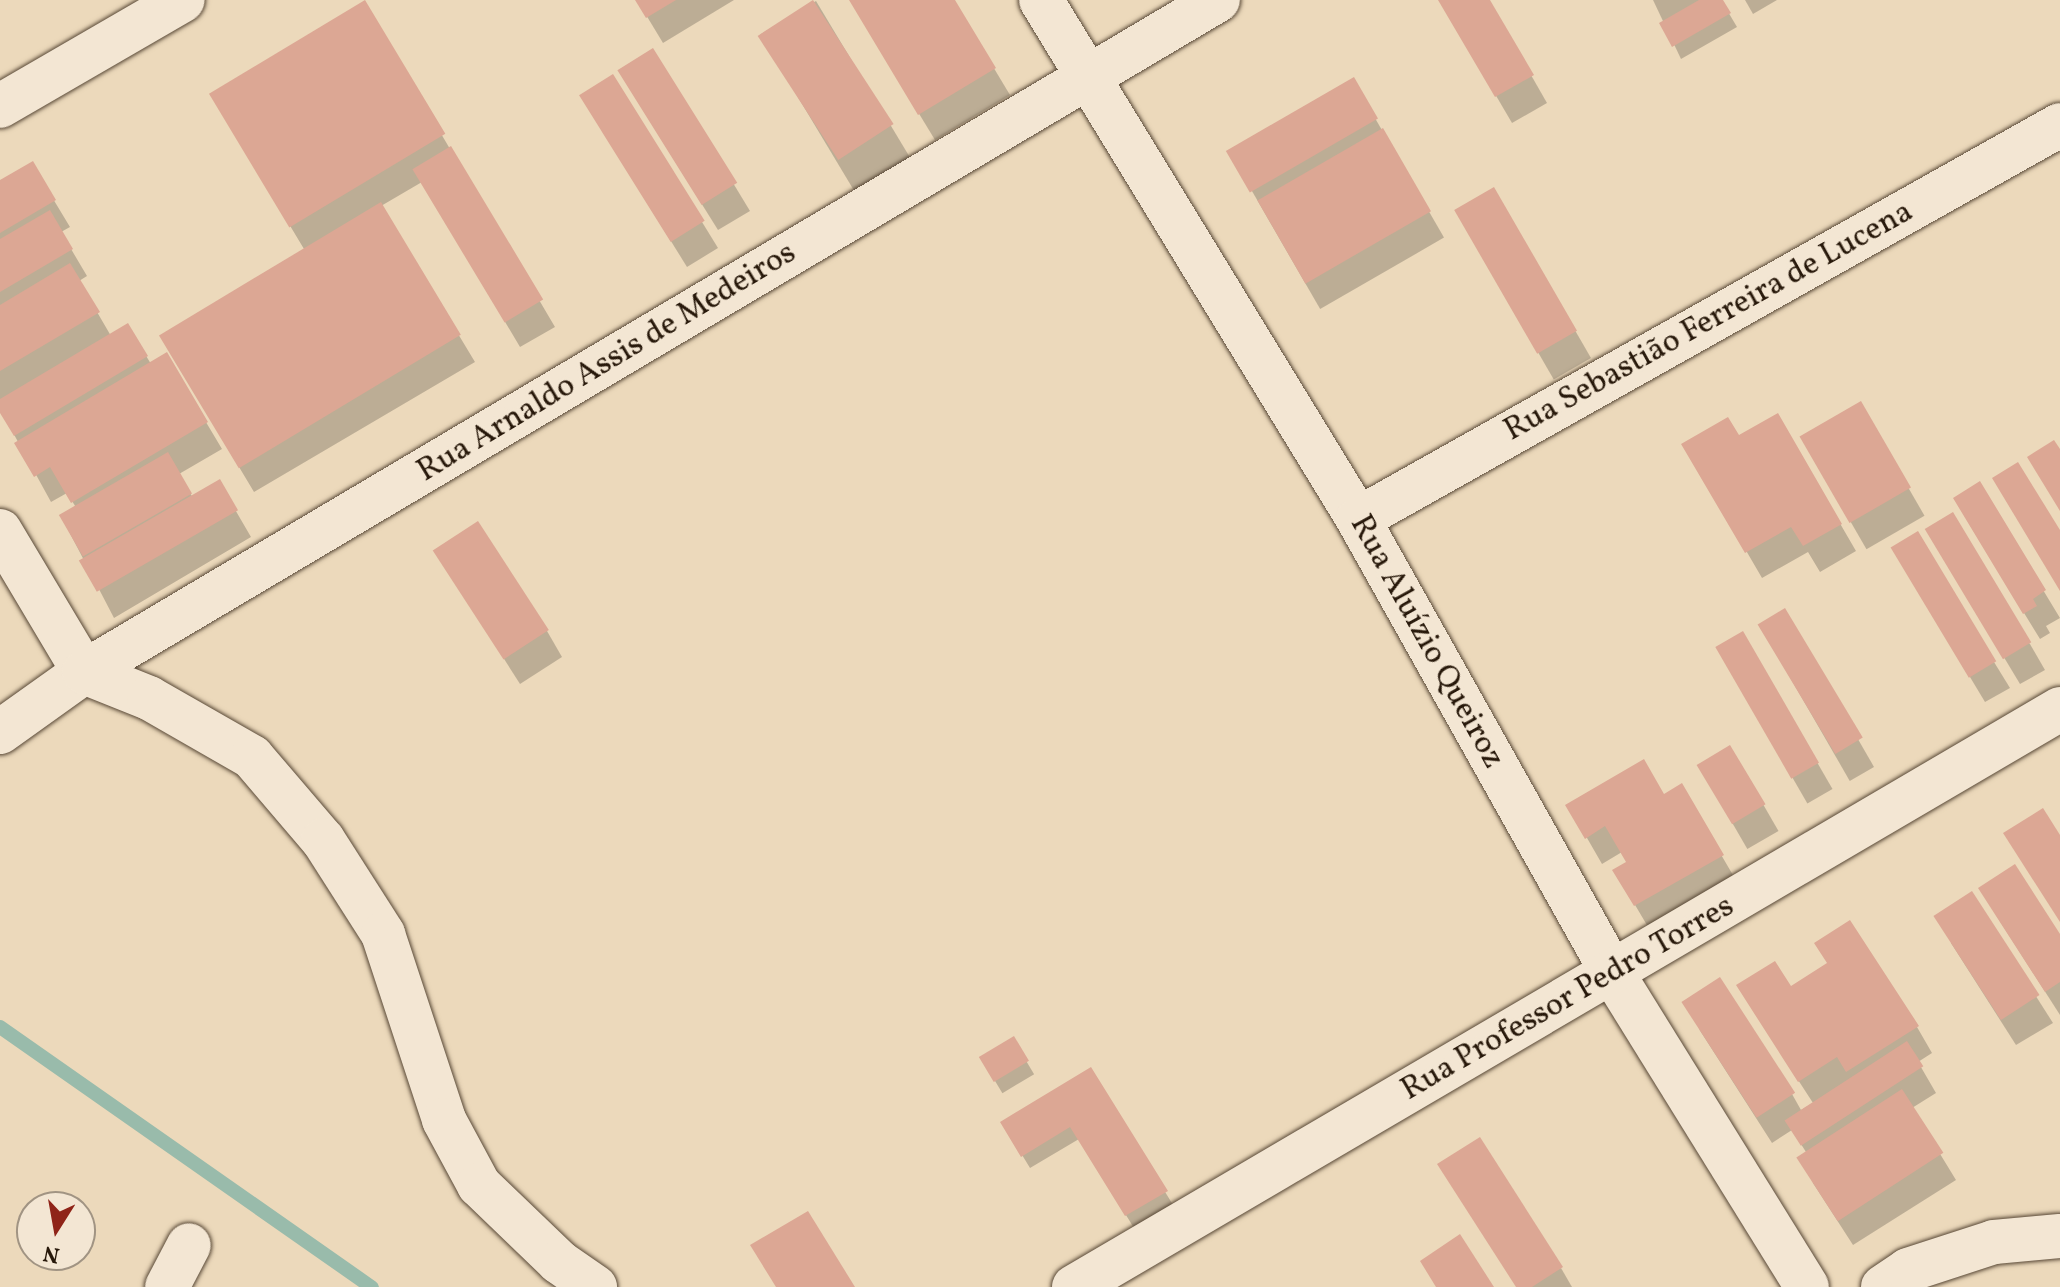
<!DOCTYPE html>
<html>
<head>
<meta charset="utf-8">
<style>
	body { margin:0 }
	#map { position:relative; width:2060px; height:1287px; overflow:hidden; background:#ecd9bb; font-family:Vollkorn,serif }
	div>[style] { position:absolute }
	.shadow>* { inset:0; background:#0003; transform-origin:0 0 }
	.stream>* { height:14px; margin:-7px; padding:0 7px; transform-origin:7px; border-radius:7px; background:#99bbab }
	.building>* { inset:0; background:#dca794; transform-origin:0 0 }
	.roads { filter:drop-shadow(0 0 2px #584836) drop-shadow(0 0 2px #584836) }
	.street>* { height:44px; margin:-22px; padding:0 22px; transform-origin:22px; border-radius:22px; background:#f3e6d3 }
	span { translate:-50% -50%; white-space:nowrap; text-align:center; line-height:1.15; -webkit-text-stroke:6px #f3e6d3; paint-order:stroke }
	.street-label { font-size:32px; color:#27180a }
	.north { position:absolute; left:16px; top:1191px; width:80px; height:80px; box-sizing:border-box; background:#f3e6d3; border:2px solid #a19483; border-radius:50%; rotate:191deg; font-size:22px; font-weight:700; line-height:32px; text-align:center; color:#27180a }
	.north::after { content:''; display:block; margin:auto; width:28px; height:36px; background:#8f2418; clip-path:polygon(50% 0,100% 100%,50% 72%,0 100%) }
</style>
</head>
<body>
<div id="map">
	<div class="shadow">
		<i style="clip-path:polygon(637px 0,734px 0,663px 43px)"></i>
		<i style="clip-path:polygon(850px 0,953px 0,1010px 95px,935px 140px)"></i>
		<i style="clip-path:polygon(1440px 0,1488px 0,1547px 103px,1512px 123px)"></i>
		<i style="clip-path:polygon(1653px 0,1721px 0,1737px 27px,1681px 59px)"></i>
		<i style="clip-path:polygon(1745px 0,1777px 0,1753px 14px)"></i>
		<i style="left:816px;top:1px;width:200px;height:65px;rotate:59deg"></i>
		<i style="clip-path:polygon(364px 3px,555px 327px,520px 347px,422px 182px,381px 206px,475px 362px,254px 492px,175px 360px,304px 249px,226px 119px)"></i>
		<i style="clip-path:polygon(653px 51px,750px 211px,718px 230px,635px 97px)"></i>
		<i style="clip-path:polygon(613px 77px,718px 248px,687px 267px,597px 122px)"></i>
		<i style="left:1353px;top:80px;width:182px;height:143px;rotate:60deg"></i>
		<i style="clip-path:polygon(32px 164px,70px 227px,61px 232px,87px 276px,79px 281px,111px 336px,128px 326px,151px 364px,166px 355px,222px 449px,179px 474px,193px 498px,219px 482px,251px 537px,114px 618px,62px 518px,77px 509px,67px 493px,51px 502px,0 409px,0 183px)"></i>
		<i style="left:1494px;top:190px;width:194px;height:43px;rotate:60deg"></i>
		<i style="left:1860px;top:404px;width:129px;height:67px;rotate:60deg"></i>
		<i style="clip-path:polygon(1777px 415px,1856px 551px,1820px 572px,1808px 552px,1762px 578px,1684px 444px,1738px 438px)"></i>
		<i style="clip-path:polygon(1979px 484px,2060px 618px,2046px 626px,2050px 633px,2040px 639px,1970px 525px)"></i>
		<i style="clip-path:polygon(435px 551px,547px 631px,562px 657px,520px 684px)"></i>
		<i style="clip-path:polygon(1943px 556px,2030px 644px,2045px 670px,2020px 684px)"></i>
		<i style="clip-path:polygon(1908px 574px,1994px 662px,2010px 688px,1985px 702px)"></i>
		<i style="left:1784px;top:611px;width:180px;height:28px;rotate:60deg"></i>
		<i style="left:1743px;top:634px;width:179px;height:29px;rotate:60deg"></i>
		<i style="left:1730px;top:747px;width:97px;height:36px;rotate:60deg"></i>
		<i style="clip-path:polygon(1681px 786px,1737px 882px,1651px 932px,1615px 871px,1629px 863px,1622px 852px,1602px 864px,1568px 805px,1663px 796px)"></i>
		<i style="clip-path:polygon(1971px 894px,2053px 1023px,2016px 1045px,1951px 943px)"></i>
		<i style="clip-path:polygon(1996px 915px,2060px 938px,2060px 1015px)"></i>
		<i style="clip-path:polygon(1791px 988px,1917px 1027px,1932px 1053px,1918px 1062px,1936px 1093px,1912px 1108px,1956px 1180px,1853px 1245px,1813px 1183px,1806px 1152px,1792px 1130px,1772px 1143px,1699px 1029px,1792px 1094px,1801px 1110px,1813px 1103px,1754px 1012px)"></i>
		<i style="left:1013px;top:1039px;width:41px;height:37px;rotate:59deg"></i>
		<i style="clip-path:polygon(1090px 1069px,1181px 1218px,1142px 1241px,1079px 1139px,1030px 1168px,1002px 1122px)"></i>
		<i style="clip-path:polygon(1561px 1268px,1572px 1287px,1517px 1287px)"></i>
	</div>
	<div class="stream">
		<i style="left:0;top:1027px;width:454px;rotate:35deg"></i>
	</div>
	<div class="building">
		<i style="left:365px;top:0;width:156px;height:182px;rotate:59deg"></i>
		<i style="clip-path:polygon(635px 0,676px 0,646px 18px)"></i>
		<i style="left:813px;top:0;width:148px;height:66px;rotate:57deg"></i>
		<i style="clip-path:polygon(849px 0,955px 0,996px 68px,918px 115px)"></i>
		<i style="clip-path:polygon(1438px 0,1490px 0,1534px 75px,1495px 97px)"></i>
		<i style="clip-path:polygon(1699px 0,1723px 0,1731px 13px,1672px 47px,1659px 23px)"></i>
		<i style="left:653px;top:48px;width:159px;height:42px;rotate:58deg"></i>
		<i style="left:613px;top:74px;width:173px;height:40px;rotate:58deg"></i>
		<i style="left:1354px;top:77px;width:48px;height:148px;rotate:60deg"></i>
		<i style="left:1383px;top:128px;width:96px;height:145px;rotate:60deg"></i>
		<i style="left:451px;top:146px;width:179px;height:45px;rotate:59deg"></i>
		<i style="clip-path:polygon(33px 161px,56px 200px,0 233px,0 180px)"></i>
		<i style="left:1494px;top:187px;width:166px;height:46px;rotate:60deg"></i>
		<i style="left:381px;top:202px;width:155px;height:259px;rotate:59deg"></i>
		<i style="clip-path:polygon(50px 210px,73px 249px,0 292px,0 239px)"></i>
		<i style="clip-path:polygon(70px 263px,100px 312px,0 371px,0 305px)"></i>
		<i style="clip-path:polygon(128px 323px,148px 356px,14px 436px,0 413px,0 399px)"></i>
		<i style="clip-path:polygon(167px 352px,208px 422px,71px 503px,50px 467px,34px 477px,14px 443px)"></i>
		<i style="left:1861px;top:401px;width:100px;height:71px;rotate:60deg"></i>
		<i style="clip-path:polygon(1778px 413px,1842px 524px,1803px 546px,1791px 527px,1745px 553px,1681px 444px,1728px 417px,1739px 435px)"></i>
		<i style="clip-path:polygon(2054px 440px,2060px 449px,2060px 511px,2027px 457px)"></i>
		<i style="left:168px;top:452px;width:48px;height:126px;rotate:60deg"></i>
		<i style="clip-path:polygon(2018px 462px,2060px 530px,2060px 591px,1992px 478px)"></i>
		<i style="left:220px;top:479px;width:36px;height:163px;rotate:60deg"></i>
		<i style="clip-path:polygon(1980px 481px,2046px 590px,2033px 599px,2037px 606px,2023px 614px,1953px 498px)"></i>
		<i style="left:1953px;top:512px;width:152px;height:33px;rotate:59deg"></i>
		<i style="left:478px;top:521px;width:130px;height:54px;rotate:57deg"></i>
		<i style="left:1918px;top:531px;width:152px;height:32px;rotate:59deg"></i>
		<i style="left:1785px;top:608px;width:151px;height:32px;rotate:59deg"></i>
		<i style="left:1743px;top:631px;width:152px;height:32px;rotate:60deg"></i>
		<i style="left:1730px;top:745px;width:69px;height:39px;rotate:59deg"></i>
		<i style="clip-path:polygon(1644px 759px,1664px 794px,1682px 783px,1724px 855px,1634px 906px,1612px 870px,1626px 862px,1605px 826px,1585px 839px,1565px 805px)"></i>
		<i style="clip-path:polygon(2043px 808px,2060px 835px,2060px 922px,2003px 833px)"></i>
		<i style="clip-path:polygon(2015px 864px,2060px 934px,2060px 982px,2045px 992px,1978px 888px)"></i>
		<i style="left:1972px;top:891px;width:124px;height:46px;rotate:57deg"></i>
		<i style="clip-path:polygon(1850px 920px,1919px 1026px,1846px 1072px,1837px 1057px,1798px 1082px,1736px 985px,1775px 961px,1791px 986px,1827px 963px,1814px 943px)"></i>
		<i style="left:1720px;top:977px;width:138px;height:46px;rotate:57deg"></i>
		<i style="left:1014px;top:1036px;width:29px;height:41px;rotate:59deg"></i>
		<i style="left:1907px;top:1041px;width:30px;height:146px;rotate:57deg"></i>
		<i style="clip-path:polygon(1091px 1067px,1168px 1191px,1125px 1216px,1070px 1127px,1021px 1157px,1000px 1122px)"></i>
		<i style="left:1902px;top:1089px;width:76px;height:126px;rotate:57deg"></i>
		<i style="clip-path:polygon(1480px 1137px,1563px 1267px,1532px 1287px,1516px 1287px,1437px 1164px)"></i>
		<i style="clip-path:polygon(808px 1211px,855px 1287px,776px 1287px,750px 1245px)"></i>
		<i style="clip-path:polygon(1460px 1234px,1494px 1287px,1436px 1287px,1420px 1261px)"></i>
	</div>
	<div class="roads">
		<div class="street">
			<i style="left:1041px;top:0;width:608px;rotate:58.58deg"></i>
			<i style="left:1358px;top:519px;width:522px;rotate:60.73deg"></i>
			<i style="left:1613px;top:974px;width:368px;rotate:58.2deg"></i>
			<i style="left:0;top:106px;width:211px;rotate:-30.1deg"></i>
			<i style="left:1358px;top:519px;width:805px;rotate:-29.3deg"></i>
			<i style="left:0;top:531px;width:164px;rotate:59.2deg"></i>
			<i style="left:84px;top:672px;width:70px;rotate:21.8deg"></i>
			<i style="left:149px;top:698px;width:119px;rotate:29.8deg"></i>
			<i style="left:252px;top:757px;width:109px;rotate:49.5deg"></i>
			<i style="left:323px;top:840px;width:112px;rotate:57.4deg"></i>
			<i style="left:383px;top:934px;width:196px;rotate:71.8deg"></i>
			<i style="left:444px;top:1120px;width:74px;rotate:61.7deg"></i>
			<i style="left:479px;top:1185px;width:111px;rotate:43.9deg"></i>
			<i style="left:559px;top:1262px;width:44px;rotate:34.8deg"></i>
			<i style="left:0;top:732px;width:103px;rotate:-35.5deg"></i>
			<i style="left:84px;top:672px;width:1318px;rotate:-30.65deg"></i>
			<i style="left:167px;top:1287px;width:47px;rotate:-62.4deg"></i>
			<i style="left:1074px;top:1287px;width:1143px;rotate:-30.38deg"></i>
			<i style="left:1883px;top:1287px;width:30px;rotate:-34deg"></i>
			<i style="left:1908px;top:1270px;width:90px;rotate:-18deg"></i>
			<i style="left:1994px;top:1242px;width:66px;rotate:-5.2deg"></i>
		</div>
	</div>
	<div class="street-label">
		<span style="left:1709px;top:322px;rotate:-29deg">Rua Sebastião Ferreira de Lucena</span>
		<span style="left:607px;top:363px;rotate:-31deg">Rua Arnaldo Assis de Medeiros</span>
		<span style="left:1426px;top:642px;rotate:61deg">Rua Aluízio Queiroz</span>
		<span style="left:1568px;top:999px;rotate:-30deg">Rua Professor Pedro Torres</span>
	</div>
	<div class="north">N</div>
</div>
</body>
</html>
